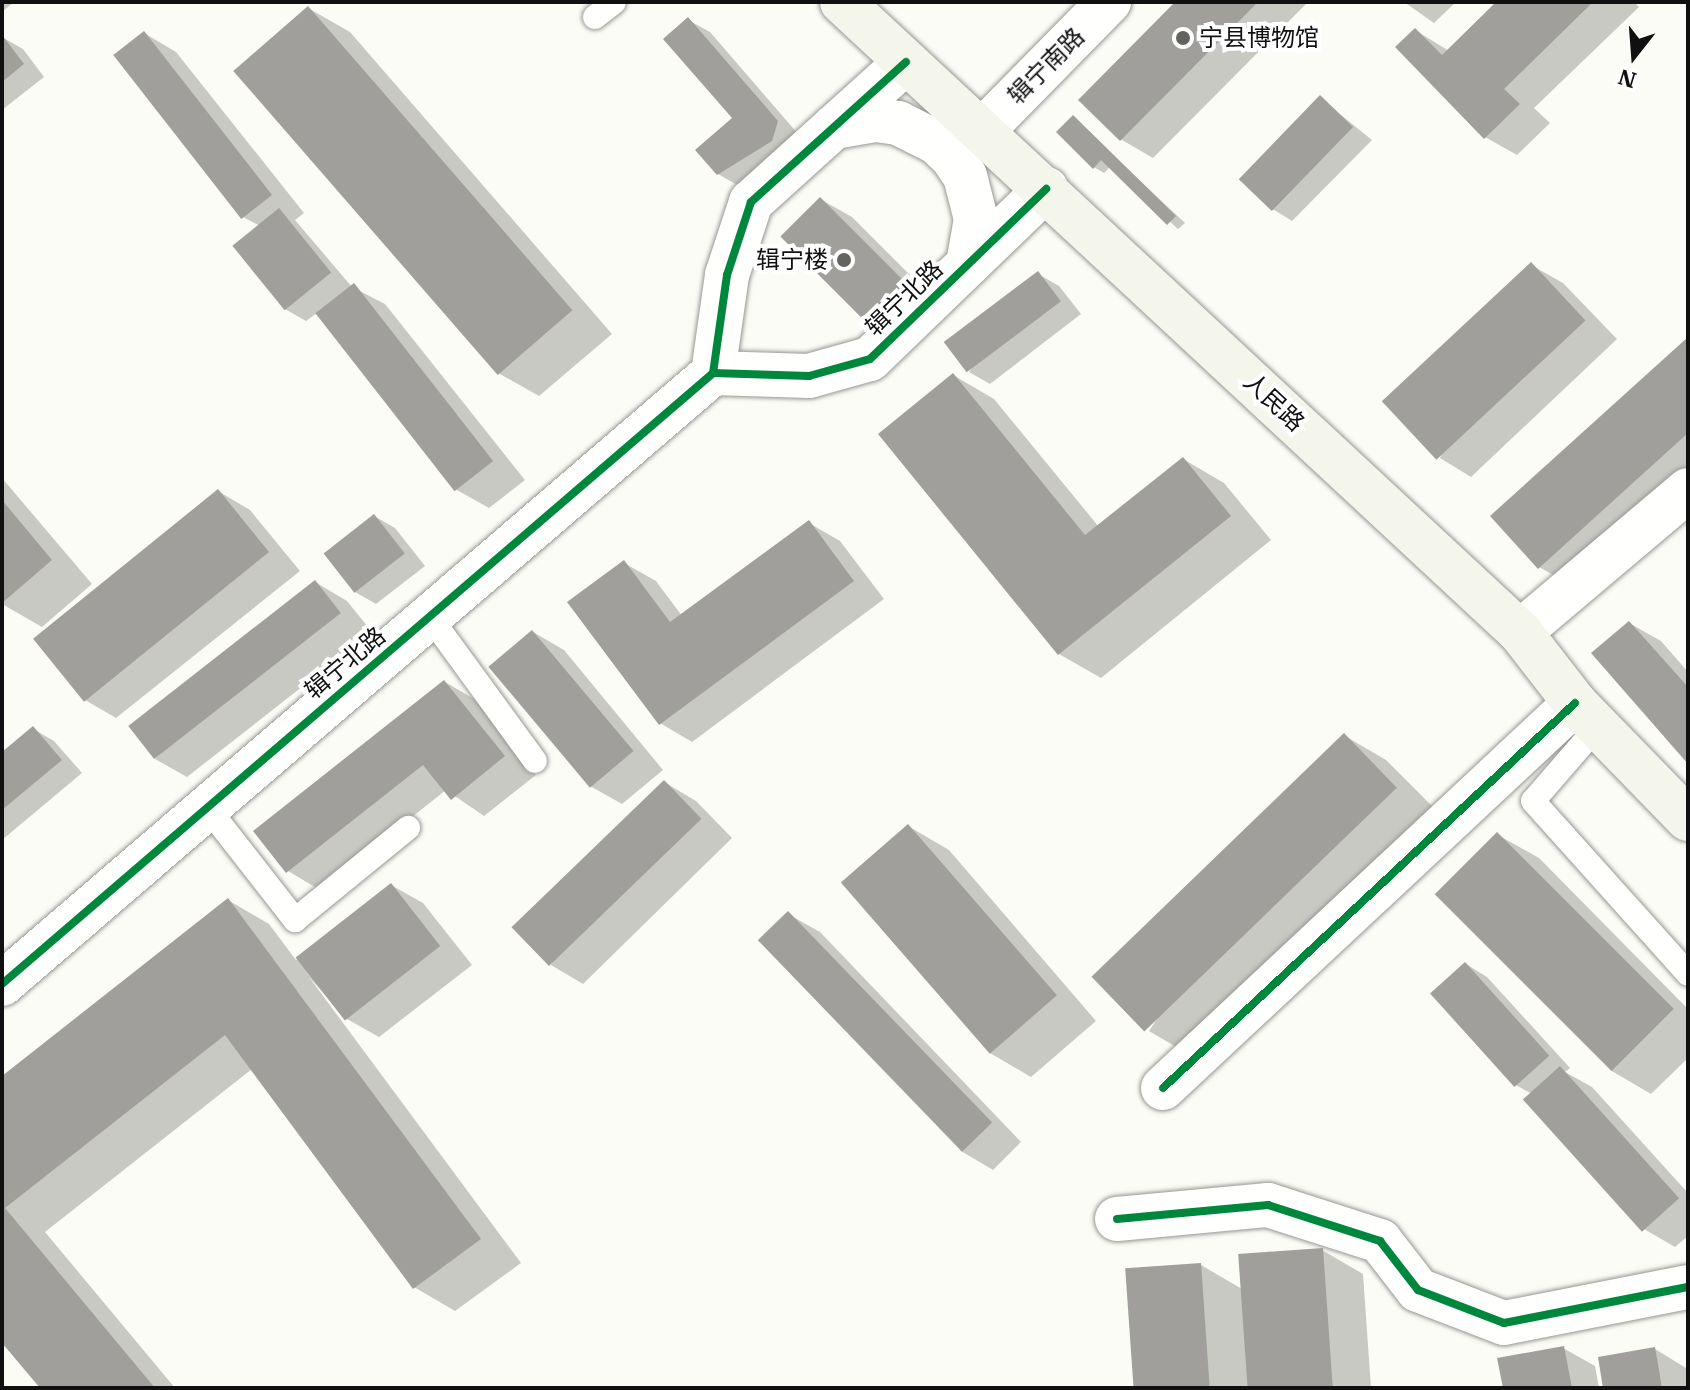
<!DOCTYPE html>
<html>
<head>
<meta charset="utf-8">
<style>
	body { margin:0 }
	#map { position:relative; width:1690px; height:1390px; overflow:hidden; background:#fcfcf6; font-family:"IBM Plex Serif","Noto Sans SC",serif }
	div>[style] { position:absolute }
	.shadow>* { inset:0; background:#0003 }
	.building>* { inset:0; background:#a09f9b; transform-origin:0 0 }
	.roads { filter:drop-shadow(0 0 2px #969694) drop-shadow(0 0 2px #969694) }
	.service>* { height:24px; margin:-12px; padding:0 12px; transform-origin:12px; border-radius:12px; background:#fffffe }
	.minor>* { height:44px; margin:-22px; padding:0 22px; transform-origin:22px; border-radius:22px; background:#fffffe }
	.tertiary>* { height:44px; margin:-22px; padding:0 22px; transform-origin:22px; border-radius:22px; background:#fffffe }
	.secondary>* { height:44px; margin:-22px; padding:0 22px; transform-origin:22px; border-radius:22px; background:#f5f6eb }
	.cycleway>* { height:8px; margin:-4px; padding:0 4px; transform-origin:4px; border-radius:4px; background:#00873e }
	.dots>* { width:22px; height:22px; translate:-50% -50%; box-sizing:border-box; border:4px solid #fff; border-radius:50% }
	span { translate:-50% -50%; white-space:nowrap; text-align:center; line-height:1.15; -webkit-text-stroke:8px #fff; paint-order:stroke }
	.poi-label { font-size:24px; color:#101010 }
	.left { translate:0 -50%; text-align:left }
	.right { translate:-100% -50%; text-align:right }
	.street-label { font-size:24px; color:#101010 }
	.frame { position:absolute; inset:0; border:4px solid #101010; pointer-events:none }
	.north { position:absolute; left:1594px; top:16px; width:80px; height:80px; -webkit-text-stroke:6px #fff; paint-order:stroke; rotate:197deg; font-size:22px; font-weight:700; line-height:32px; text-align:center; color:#101010 }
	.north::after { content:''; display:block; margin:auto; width:28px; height:36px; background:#101010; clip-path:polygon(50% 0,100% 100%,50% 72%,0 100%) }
</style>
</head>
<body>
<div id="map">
	<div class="shadow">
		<i style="clip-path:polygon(2px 2px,14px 2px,2px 12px)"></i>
		<i style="clip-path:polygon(1178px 2px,1308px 2px,1153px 158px,1122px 140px,1081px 100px)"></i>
		<i style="clip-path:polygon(1404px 2px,1456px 2px,1434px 23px)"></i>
		<i style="clip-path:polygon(1499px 2px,1634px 2px,1639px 7px,1534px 108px,1550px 123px,1517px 155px,1485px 137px,1415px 30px,1449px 51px)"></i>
		<i style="clip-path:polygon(308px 8px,350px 32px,612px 334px,539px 396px,498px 373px,236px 71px)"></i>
		<i style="clip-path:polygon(688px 20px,710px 32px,799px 135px,739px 186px,718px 174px,735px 119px)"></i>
		<i style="clip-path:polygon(144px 33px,176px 52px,304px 213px,295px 220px,352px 287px,385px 304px,525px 480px,489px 508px,457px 490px,317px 313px,306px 321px,285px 309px,260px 226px,243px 217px)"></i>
		<i style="clip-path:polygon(2px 37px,23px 49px,44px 77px,2px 110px)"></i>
		<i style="clip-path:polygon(1320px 98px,1372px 140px,1292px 221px,1271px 208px)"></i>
		<i style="clip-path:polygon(1073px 118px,1185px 223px,1178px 229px,1110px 167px,1104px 173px,1094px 167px)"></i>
		<i style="clip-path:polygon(820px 199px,852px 217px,939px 304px,901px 341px,869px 323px)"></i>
		<i style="clip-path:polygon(1531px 265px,1563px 283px,1617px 339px,1471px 477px,1440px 458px)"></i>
		<i style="clip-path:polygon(1038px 274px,1059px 286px,1081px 314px,990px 384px,969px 372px)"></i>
		<i style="clip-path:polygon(1688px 340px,1688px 480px,1571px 585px,1539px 567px)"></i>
		<i style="clip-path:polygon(953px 375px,994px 399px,1099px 527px,1183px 459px,1224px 483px,1271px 540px,1101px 678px,1059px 654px)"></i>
		<i style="clip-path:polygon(2px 478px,92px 584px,42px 627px,2px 604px)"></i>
		<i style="clip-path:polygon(218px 491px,250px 510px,300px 571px,116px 718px,85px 700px,35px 638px)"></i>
		<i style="clip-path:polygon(374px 516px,395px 528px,425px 566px,376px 604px,355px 592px)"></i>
		<i style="clip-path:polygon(809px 523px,840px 541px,884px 599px,692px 742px,660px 723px,624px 563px,656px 581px,682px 616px)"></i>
		<i style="clip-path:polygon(315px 582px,347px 601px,372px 632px,187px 777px,155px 759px)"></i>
		<i style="clip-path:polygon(1629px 623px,1661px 641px,1688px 672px,1688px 761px)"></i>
		<i style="clip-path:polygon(533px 632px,564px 650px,663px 770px,622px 804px,590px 786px)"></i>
		<i style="clip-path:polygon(445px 682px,476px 700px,536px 775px,484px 816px,446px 790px,320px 890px,288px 871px)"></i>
		<i style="clip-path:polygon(33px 729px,54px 741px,82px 773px,2px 840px,2px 755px)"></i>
		<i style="clip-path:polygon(1345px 736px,1386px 760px,1437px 811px,1190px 1055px,1149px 1031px)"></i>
		<i style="clip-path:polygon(664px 782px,696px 801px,732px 838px,583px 984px,551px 965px)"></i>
		<i style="clip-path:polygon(908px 826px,949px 850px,1096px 1021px,1031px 1077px,990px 1053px)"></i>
		<i style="clip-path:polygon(1498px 835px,1539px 858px,1688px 1009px,1688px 1058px,1651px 1094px,1610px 1070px)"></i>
		<i style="clip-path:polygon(391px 885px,423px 903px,472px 965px,379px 1037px,347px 1019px,309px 977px,521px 1263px,455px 1311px,414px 1287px,252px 1069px,45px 1232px,175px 1388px,42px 1388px,2px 1339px,2px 1078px,228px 900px,269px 924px,296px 960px)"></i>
		<i style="clip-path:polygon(788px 914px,820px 932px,1021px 1142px,993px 1170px,961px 1151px)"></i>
		<i style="clip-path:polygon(1466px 964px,1487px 977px,1570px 1068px,1565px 1072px,1592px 1087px,1688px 1193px,1688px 1236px,1675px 1247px,1644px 1229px,1532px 1094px,1516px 1085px,1433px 995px)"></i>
		<i style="clip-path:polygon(1322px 1250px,1363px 1274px,1371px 1388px,1135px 1388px,1201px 1265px,1242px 1289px)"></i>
		<i style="clip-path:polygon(1563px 1348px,1595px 1366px,1599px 1388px,1505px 1388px)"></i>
		<i style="clip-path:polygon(1655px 1349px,1686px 1368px,1688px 1388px,1605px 1388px)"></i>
	</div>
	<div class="building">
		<i style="clip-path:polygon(1175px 2px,1258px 2px,1120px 141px,1078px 100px)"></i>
		<i style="clip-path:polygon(1496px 2px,1593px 2px,1504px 89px,1520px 104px,1484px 139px,1395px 47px,1415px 28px,1442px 55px)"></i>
		<i style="left:308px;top:6px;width:403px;height:99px;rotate:49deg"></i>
		<i style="clip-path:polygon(688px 17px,778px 121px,772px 141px,717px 175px,695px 150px,732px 118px,663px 39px)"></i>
		<i style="left:144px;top:31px;width:208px;height:39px;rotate:52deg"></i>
		<i style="clip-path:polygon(2px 35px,24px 64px,2px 82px)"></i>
		<i style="left:1320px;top:95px;width:46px;height:117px;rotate:44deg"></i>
		<i style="clip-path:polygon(1073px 115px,1176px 216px,1167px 225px,1101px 160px,1093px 169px,1056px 132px)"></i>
		<i style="left:820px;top:197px;width:124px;height:56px;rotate:45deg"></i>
		<i style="left:279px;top:208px;width:83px;height:60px;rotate:51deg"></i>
		<i style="left:1531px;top:262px;width:80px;height:204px;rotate:47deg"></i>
		<i style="left:1038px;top:271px;width:38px;height:118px;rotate:53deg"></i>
		<i style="left:354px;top:283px;width:226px;height:49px;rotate:52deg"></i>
		<i style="clip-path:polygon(1688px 337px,1688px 433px,1538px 569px,1490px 516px)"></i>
		<i style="clip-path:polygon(953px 373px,1085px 535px,1183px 457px,1231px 516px,1058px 655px,878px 434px)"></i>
		<i style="left:218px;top:489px;width:81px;height:238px;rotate:51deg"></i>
		<i style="clip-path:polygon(2px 500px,52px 560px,2px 603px)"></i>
		<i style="left:374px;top:514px;width:50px;height:64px;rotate:52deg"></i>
		<i style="clip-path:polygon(809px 520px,854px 581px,659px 725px,567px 602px,624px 560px,670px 622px)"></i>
		<i style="left:315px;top:580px;width:42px;height:237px;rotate:52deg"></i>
		<i style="clip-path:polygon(1629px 621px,1688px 687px,1688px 764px,1591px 653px)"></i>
		<i style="left:532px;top:630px;width:158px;height:57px;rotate:50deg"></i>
		<i style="clip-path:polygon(444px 680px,505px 756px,451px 800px,423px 765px,286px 873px,253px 831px)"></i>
		<i style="clip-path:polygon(33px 726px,62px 760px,2px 810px,2px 752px)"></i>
		<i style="left:1344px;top:733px;width:76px;height:351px;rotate:46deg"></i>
		<i style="left:664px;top:780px;width:54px;height:212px;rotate:46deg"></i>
		<i style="left:908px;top:824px;width:227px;height:89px;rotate:49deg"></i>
		<i style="left:1497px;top:832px;width:250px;height:88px;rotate:45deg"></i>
		<i style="left:391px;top:883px;width:80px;height:121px;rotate:52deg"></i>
		<i style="clip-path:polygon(228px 898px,481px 1239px,413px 1289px,225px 1035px,5px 1208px,155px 1388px,40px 1388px,2px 1343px,2px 1076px)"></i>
		<i style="left:788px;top:911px;width:294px;height:42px;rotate:46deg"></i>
		<i style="left:1465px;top:962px;width:126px;height:47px;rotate:48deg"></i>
		<i style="left:1560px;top:1066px;width:178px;height:50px;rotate:48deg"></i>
		<i style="left:1323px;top:1248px;width:140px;height:85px;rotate:86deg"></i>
		<i style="left:1201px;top:1263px;width:125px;height:76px;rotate:86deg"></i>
		<i style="clip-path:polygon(1564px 1346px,1572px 1388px,1503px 1388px,1497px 1358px)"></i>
		<i style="clip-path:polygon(1655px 1347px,1662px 1388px,1603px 1388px,1598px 1357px)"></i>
	</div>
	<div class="roads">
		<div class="service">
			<i style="left:595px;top:17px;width:24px;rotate:-38deg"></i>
			<i style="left:430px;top:617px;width:178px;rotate:53.9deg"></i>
			<i style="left:1598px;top:726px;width:99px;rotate:130.9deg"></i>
			<i style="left:1533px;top:801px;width:232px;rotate:48.1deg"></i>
			<i style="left:206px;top:806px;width:145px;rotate:52deg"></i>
			<i style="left:295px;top:920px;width:146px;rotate:-39.2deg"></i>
		</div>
		<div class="minor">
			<i style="left:1520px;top:632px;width:220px;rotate:-40.2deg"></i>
			<i style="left:1163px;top:1088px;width:564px;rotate:-43.06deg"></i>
			<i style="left:1117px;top:1219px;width:152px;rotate:-5.3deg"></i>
			<i style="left:1268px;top:1205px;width:118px;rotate:17.8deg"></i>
			<i style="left:1380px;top:1241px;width:62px;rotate:52.2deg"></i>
			<i style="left:1418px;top:1290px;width:92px;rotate:21deg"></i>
			<i style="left:1504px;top:1323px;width:187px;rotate:-11.1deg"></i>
		</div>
		<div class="tertiary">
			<i style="left:906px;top:62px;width:209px;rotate:137.9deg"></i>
			<i style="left:751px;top:202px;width:77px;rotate:108.2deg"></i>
			<i style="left:727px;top:275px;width:99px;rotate:98.1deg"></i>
			<i style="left:713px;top:373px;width:96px;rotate:1.8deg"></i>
			<i style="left:809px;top:376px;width:63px;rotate:-15.6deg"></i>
			<i style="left:870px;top:359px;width:245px;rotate:-44deg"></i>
			<i style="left:834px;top:127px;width:43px;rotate:-9.5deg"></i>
			<i style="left:876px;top:120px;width:22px;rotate:8deg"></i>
			<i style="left:898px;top:123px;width:42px;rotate:26.6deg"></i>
			<i style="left:936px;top:142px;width:22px;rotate:43deg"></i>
			<i style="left:952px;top:157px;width:23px;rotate:56deg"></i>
			<i style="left:965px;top:176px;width:44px;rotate:75.7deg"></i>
			<i style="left:976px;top:219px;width:46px;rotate:100.1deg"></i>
			<i style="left:983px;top:130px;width:180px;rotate:-45.5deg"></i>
			<i style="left:2px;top:984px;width:937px;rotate:-40.67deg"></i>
		</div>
		<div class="secondary">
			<i style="left:842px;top:2px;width:926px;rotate:42.9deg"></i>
			<i style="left:1520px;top:632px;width:90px;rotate:52.2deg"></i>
			<i style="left:1575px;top:703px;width:162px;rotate:45.8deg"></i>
		</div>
	</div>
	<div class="cycleway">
		<i style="left:906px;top:62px;width:209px;rotate:137.9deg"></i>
		<i style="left:751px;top:202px;width:77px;rotate:108.2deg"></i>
		<i style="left:727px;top:275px;width:99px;rotate:98.1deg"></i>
		<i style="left:713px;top:373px;width:96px;rotate:1.8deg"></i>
		<i style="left:809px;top:376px;width:63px;rotate:-15.6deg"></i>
		<i style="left:870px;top:359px;width:245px;rotate:-44deg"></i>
		<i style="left:2px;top:984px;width:937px;rotate:-40.67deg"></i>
		<i style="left:1163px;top:1088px;width:564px;rotate:-43.06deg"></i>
		<i style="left:1117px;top:1219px;width:152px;rotate:-5.3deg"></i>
		<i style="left:1268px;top:1205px;width:118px;rotate:17.8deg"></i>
		<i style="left:1380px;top:1241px;width:62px;rotate:52.2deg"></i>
		<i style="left:1418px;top:1290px;width:92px;rotate:21deg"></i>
		<i style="left:1504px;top:1323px;width:187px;rotate:-11.1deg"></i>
	</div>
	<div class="dots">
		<i style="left:1183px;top:38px;background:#636360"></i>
		<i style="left:844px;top:260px;background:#636360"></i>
	</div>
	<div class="poi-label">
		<span class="left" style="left:1199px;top:38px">宁县博物馆</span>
		<span class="right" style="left:828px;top:260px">辑宁楼</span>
	</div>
	<div class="street-label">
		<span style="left:1046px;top:66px;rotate:-45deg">辑宁南路</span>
		<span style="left:904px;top:298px;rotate:-44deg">辑宁北路</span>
		<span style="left:1274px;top:402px;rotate:43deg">人民路</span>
		<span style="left:345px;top:663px;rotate:-40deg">辑宁北路</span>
	</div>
	<div class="frame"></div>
	<div class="north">N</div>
</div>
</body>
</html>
